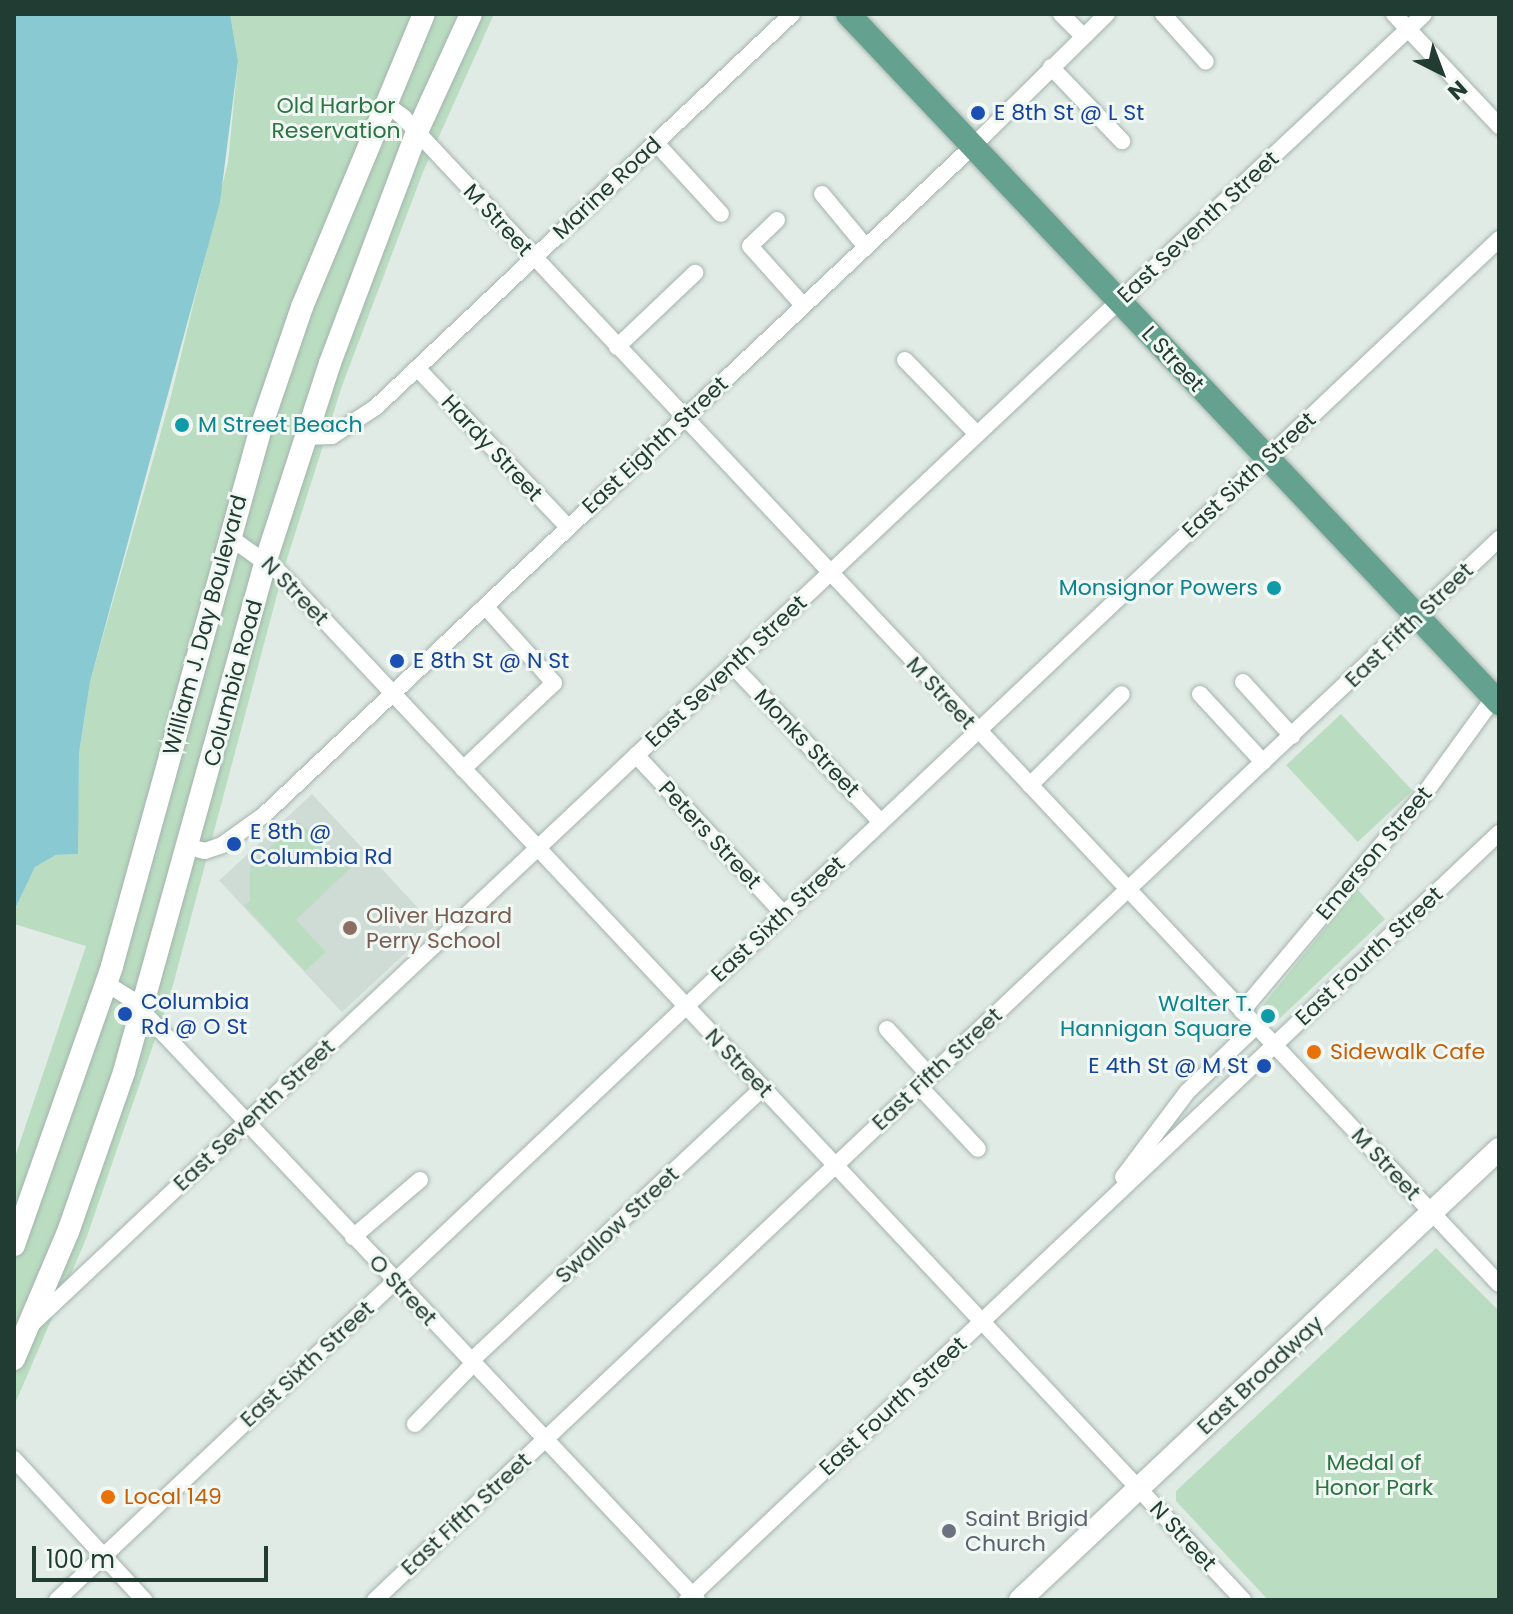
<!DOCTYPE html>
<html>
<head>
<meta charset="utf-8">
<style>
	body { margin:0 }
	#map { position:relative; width:1513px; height:1614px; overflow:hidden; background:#e1ebe6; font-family:Poppins,sans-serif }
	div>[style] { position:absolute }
	.built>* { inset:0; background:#cfdbd5; transform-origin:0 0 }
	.green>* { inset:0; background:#baddc1; transform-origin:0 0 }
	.water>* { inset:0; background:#89c9d1 }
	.roads { filter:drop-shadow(0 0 2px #a4b3ad) drop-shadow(0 0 2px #a4b3ad) }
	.street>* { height:16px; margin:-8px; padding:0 8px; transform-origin:8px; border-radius:8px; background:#fff }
	.secondary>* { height:22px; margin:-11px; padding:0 11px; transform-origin:11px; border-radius:11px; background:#fff }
	.primary>* { height:24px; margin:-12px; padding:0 12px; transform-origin:12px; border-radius:12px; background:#65a18f }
	.dots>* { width:22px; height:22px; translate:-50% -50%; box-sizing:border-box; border:4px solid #f1f8f4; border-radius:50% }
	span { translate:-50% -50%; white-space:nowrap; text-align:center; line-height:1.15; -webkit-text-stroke:6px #f1f8f4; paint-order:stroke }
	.park-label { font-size:22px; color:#2c7344 }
	.transit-label { font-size:22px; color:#164399 }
	.left { translate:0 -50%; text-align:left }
	.right { translate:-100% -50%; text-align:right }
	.street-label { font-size:22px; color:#213c33 }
	.culture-label { font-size:22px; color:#0d838f }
	.education-label { font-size:22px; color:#785e54 }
	.food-label { font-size:22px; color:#c56008 }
	.worship-label { font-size:22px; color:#5b616d }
	.frame { position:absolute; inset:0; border:16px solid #213c33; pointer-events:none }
	.north { position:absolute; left:1401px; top:32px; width:80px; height:80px; -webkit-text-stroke:6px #f1f8f4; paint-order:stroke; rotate:138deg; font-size:22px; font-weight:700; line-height:32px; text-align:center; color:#213c33 }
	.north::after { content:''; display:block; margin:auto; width:28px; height:36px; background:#213c33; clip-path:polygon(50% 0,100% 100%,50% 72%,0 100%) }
	.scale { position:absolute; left:32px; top:1546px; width:236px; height:36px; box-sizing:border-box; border:4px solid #213c33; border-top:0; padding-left:10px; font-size:24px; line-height:28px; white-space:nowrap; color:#213c33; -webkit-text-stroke:6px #f1f8f4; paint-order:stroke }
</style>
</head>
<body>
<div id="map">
	<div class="built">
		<i style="left:312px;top:794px;width:180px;height:127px;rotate:47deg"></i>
	</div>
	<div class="green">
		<i style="clip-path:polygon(230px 14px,494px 14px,423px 172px,342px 386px,285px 565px,170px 996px,86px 1239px,14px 1406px,14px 1160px,86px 946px,14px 924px,14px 911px,35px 867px,56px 855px,77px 854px,79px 753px,90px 682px,171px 396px,228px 162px,238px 61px)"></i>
		<i style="left:1341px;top:714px;width:105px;height:75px;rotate:47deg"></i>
		<i style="clip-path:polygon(286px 822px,300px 823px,331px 850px,347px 851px,360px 859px,296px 920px,326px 952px,305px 971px,244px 905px,250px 901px,250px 866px,279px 839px,275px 832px)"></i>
		<i style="clip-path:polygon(1357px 889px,1385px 919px,1277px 1021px,1263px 1005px)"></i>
		<i style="clip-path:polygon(1436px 1248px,1499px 1311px,1499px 1600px,1268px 1600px,1176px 1501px,1176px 1491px)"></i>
	</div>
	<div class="water">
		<i style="clip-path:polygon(14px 14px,230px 14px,238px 61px,220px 202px,90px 682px,79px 753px,78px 854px,56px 855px,35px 867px,14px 911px)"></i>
	</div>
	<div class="roads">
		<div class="street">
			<i style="left:1061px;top:14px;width:31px;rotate:45deg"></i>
			<i style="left:1163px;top:14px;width:64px;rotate:48.1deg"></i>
			<i style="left:1394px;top:14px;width:154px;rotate:46.8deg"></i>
			<i style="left:1051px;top:67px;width:103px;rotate:46.2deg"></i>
			<i style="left:384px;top:103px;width:24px;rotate:36deg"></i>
			<i style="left:403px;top:117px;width:1601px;rotate:46.8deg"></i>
			<i style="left:656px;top:143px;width:96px;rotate:47.5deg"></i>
			<i style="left:822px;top:194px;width:69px;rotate:50.3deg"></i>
			<i style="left:777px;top:220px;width:37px;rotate:136deg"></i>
			<i style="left:750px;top:246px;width:79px;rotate:48.1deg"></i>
			<i style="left:617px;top:347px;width:108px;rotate:-43.5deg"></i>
			<i style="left:905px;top:360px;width:103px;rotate:45.8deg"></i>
			<i style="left:417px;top:368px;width:219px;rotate:46.5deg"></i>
			<i style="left:306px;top:437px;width:26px;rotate:-2deg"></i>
			<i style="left:332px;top:436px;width:53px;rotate:-33.4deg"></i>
			<i style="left:376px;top:407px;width:572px;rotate:-43.37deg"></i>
			<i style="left:228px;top:536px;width:64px;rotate:35.4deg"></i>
			<i style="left:280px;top:573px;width:1408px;rotate:46.84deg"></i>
			<i style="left:732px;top:665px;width:216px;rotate:46.5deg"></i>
			<i style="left:1243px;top:682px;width:73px;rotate:47.8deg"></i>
			<i style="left:1200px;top:694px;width:93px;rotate:47.2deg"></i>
			<i style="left:636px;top:755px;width:217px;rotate:47.1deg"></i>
			<i style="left:463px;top:769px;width:125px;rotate:-43.4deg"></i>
			<i style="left:554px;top:683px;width:103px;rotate:-131.9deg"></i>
			<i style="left:1030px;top:785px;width:129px;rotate:-44.7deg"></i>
			<i style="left:189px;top:847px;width:16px;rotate:14deg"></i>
			<i style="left:205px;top:851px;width:18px;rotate:-19deg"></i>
			<i style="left:222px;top:845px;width:52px;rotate:-35.5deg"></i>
			<i style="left:264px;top:815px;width:975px;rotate:-43.34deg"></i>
			<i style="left:973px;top:146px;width:188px;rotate:-44.6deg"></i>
			<i style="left:107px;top:984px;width:28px;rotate:32deg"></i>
			<i style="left:131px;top:999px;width:826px;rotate:46.72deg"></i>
			<i style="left:1242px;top:1011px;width:285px;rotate:-50deg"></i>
			<i style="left:1425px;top:793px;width:125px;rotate:-54.1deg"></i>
			<i style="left:887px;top:1029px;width:62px;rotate:47.6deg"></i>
			<i style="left:919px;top:1086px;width:86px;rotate:46.9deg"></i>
			<i style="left:1123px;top:1177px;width:106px;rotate:-53deg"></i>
			<i style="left:1187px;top:1092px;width:95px;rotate:-43.7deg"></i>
			<i style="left:353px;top:1237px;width:88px;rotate:-40.4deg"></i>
			<i style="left:33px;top:1323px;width:1910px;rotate:-43.26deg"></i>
			<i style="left:471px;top:1361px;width:400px;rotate:-43.1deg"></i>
			<i style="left:415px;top:1424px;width:83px;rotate:-46deg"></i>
			<i style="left:14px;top:1459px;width:192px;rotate:47.3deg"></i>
			<i style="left:57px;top:1600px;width:1983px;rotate:-43.34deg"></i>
			<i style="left:375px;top:1600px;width:1546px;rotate:-43.35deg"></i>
			<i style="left:687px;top:1600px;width:1117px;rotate:-43.37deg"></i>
		</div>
		<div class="secondary">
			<i style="left:14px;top:1245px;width:296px;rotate:-70.6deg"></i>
			<i style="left:112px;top:966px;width:562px;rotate:-74.53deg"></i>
			<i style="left:262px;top:424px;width:124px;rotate:-71.1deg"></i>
			<i style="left:302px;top:307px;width:317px;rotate:-67.4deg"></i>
			<i style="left:14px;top:1359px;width:138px;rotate:-67deg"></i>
			<i style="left:68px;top:1232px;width:170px;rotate:-70.7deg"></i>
			<i style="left:124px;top:1072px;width:531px;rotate:-74.5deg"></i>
			<i style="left:266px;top:560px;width:207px;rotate:-72deg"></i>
			<i style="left:330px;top:363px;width:247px;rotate:-69.4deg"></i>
			<i style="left:417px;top:132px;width:130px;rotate:-65.4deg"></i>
			<i style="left:1020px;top:1600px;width:658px;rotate:-43.28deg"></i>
		</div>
		<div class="primary">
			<i style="left:848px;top:14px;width:948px;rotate:46.62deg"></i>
		</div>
	</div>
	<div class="dots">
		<i style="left:978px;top:113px;background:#1a4fb4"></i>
		<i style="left:182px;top:425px;background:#0f9aa8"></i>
		<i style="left:1274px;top:588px;background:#0f9aa8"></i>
		<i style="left:397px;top:661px;background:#1a4fb4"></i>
		<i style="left:234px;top:844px;background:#1a4fb4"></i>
		<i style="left:350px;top:928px;background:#8d6e63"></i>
		<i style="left:125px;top:1014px;background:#1a4fb4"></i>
		<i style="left:1268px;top:1016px;background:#0f9aa8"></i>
		<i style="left:1314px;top:1052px;background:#e8710a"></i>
		<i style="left:1264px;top:1066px;background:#1a4fb4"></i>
		<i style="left:108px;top:1497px;background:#e8710a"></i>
		<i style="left:949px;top:1531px;background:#6b7280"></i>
	</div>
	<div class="park-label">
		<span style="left:336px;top:118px">Old Harbor<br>Reservation</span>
		<span style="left:1374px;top:1475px">Medal of<br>Honor Park</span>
	</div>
	<div class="transit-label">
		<span class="left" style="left:994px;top:113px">E 8th St @ L St</span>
		<span class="left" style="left:413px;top:661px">E 8th St @ N St</span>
		<span class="left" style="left:250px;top:844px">E 8th @<br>Columbia Rd</span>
		<span class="left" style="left:141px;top:1014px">Columbia<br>Rd @ O St</span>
		<span class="right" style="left:1248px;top:1066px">E 4th St @ M St</span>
	</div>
	<div class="street-label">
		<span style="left:607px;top:188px;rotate:-43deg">Marine Road</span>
		<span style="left:498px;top:220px;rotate:47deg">M Street</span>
		<span style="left:1198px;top:227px;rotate:-43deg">East Seventh Street</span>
		<span style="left:1173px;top:359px;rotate:47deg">L Street</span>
		<span style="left:655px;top:445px;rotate:-43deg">East Eighth Street</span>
		<span style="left:492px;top:448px;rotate:47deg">Hardy Street</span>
		<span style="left:1249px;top:475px;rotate:-43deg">East Sixth Street</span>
		<span style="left:295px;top:591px;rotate:46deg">N Street</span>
		<span style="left:205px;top:625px;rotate:-75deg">William J. Day Boulevard</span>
		<span style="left:1409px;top:625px;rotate:-44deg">East Fifth Street</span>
		<span style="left:726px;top:671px;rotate:-43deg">East Seventh Street</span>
		<span style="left:233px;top:683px;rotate:-75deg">Columbia Road</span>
		<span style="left:941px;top:693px;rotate:47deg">M Street</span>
		<span style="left:807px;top:743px;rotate:46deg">Monks Street</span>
		<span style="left:710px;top:835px;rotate:47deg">Peters Street</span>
		<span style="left:1374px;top:853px;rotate:-50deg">Emerson Street</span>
		<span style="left:778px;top:919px;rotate:-43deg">East Sixth Street</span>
		<span style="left:1369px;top:956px;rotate:-43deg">East Fourth Street</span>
		<span style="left:739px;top:1063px;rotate:46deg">N Street</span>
		<span style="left:937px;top:1069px;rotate:-43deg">East Fifth Street</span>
		<span style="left:254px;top:1115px;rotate:-43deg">East Seventh Street</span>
		<span style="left:1386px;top:1164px;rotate:47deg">M Street</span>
		<span style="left:617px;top:1225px;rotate:-43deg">Swallow Street</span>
		<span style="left:403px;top:1290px;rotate:47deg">O Street</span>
		<span style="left:307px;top:1364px;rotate:-43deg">East Sixth Street</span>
		<span style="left:1260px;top:1375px;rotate:-43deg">East Broadway</span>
		<span style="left:893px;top:1406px;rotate:-43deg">East Fourth Street</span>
		<span style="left:466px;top:1514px;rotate:-43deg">East Fifth Street</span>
		<span style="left:1183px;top:1536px;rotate:47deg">N Street</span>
	</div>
	<div class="culture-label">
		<span class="left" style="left:198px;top:425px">M Street Beach</span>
		<span class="right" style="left:1258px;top:588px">Monsignor Powers</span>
		<span class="right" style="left:1252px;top:1016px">Walter T.<br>Hannigan Square</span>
	</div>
	<div class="education-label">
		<span class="left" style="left:366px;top:928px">Oliver Hazard<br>Perry School</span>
	</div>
	<div class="food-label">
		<span class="left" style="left:1330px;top:1052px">Sidewalk Cafe</span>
		<span class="left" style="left:124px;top:1497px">Local 149</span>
	</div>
	<div class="worship-label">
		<span class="left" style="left:965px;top:1531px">Saint Brigid<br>Church</span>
	</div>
	<div class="frame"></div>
	<div class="north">N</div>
	<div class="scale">100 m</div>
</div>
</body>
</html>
